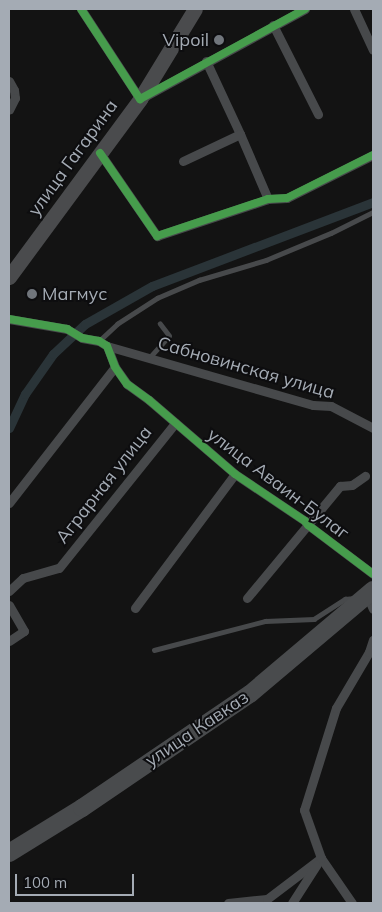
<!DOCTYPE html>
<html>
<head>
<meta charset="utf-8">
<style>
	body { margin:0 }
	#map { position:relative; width:382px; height:912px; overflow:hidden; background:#131313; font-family:Mulish,sans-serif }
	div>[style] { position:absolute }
	.canal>* { height:9px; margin:-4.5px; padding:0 4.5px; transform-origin:4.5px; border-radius:4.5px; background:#2a3438 }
	.lane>* { height:4.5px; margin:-2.25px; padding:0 2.25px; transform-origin:2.25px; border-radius:2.25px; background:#47494b }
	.street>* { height:9px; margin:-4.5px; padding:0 4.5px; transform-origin:4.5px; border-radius:4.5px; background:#47494b }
	.primary>* { height:15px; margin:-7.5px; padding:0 7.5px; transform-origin:7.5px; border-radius:7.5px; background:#4a4b4d }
	.highway>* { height:18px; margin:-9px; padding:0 9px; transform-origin:9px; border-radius:9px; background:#494b4d }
	.cycleway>* { height:8px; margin:-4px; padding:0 4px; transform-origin:4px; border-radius:4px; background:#469c4c }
	.dots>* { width:14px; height:14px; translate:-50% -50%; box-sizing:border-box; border:2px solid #0d0d0f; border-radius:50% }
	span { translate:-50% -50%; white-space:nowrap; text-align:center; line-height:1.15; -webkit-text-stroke:4px #0d0d0f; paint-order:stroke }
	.poi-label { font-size:18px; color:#a4abb4 }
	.right { translate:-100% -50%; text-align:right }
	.left { translate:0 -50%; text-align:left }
	.street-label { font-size:18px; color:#a4abb4 }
	.frame { position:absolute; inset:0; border:10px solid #a4abb4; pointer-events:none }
	.scale { position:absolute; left:15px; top:874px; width:119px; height:22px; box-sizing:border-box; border:2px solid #a4abb4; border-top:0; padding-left:6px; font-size:15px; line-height:18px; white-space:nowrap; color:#a4abb4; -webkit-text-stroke:4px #0d0d0f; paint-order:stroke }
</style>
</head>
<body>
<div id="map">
	<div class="canal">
		<i style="left:9px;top:428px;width:38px;rotate:-65deg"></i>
		<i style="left:25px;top:394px;width:49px;rotate:-55deg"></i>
		<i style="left:53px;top:354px;width:44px;rotate:-43.2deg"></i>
		<i style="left:85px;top:324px;width:77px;rotate:-29.6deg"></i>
		<i style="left:152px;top:286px;width:236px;rotate:-20.8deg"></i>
	</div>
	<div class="lane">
		<i style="left:99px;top:341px;width:25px;rotate:-43deg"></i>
		<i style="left:117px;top:324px;width:48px;rotate:-33deg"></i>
		<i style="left:157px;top:298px;width:46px;rotate:-23.2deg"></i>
		<i style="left:199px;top:280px;width:70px;rotate:-16.6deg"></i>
		<i style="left:266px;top:260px;width:70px;rotate:-22.6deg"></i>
		<i style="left:331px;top:233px;width:47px;rotate:-26.6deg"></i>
		<i style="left:150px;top:357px;width:28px;rotate:-48deg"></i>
		<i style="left:169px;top:336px;width:15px;rotate:-127deg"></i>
		<i style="left:154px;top:650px;width:115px;rotate:-14.6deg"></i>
		<i style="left:265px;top:621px;width:49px;rotate:-2.3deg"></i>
		<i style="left:314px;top:619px;width:37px;rotate:-33deg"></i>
		<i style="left:345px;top:599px;width:9px;rotate:-6deg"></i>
	</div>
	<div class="street">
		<i style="left:81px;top:9px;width:108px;rotate:56.8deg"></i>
		<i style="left:140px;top:99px;width:188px;rotate:-28.6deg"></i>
		<i style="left:354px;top:9px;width:45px;rotate:65.1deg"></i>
		<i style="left:273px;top:25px;width:100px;rotate:63.2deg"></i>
		<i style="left:206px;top:61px;width:81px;rotate:65deg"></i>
		<i style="left:240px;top:134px;width:71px;rotate:66.7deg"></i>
		<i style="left:9px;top:81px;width:10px;rotate:61deg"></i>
		<i style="left:14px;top:90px;width:8px;rotate:83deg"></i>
		<i style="left:15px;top:98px;width:13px;rotate:117deg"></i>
		<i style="left:100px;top:153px;width:101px;rotate:55.5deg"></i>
		<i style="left:157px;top:236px;width:117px;rotate:-18.4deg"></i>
		<i style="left:268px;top:199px;width:19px;rotate:-3deg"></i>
		<i style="left:287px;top:198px;width:96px;rotate:-26.6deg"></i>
		<i style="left:183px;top:161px;width:63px;rotate:-25.3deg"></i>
		<i style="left:9px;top:319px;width:59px;rotate:9.8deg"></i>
		<i style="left:67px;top:329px;width:17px;rotate:31deg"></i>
		<i style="left:82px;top:338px;width:17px;rotate:10deg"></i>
		<i style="left:99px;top:341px;width:9px;rotate:32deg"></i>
		<i style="left:107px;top:346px;width:22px;rotate:69deg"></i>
		<i style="left:115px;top:367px;width:21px;rotate:55deg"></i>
		<i style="left:127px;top:384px;width:27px;rotate:36deg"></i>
		<i style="left:149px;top:400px;width:113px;rotate:40.7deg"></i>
		<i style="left:235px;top:474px;width:84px;rotate:33.9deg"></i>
		<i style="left:305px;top:521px;width:5px;rotate:53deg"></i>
		<i style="left:308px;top:525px;width:81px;rotate:37deg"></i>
		<i style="left:107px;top:346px;width:214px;rotate:16deg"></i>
		<i style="left:313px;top:405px;width:18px;rotate:3deg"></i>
		<i style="left:331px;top:406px;width:47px;rotate:27.6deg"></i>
		<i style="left:9px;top:503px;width:172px;rotate:-52.1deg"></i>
		<i style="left:9px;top:591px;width:19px;rotate:-43deg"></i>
		<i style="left:23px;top:578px;width:37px;rotate:-16deg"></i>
		<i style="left:59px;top:568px;width:186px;rotate:-51.3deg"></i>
		<i style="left:367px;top:595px;width:15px;rotate:67deg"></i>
		<i style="left:247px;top:598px;width:146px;rotate:-50.3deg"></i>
		<i style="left:340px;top:486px;width:12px;rotate:-5deg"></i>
		<i style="left:352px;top:485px;width:16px;rotate:-35deg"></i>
		<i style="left:9px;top:605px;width:30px;rotate:60deg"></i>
		<i style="left:24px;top:631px;width:18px;rotate:146deg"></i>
		<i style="left:135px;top:608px;width:167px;rotate:-53.3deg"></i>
		<i style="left:228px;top:903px;width:39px;rotate:-6deg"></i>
		<i style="left:267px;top:899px;width:68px;rotate:-37.2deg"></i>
		<i style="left:292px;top:903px;width:46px;rotate:-57.3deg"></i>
		<i style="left:352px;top:903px;width:55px;rotate:-124.6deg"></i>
		<i style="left:321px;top:858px;width:51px;rotate:-109.5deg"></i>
		<i style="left:304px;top:810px;width:107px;rotate:-72.6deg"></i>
		<i style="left:336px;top:708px;width:65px;rotate:-59.5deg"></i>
		<i style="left:369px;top:652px;width:13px;rotate:-72deg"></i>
	</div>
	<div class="primary">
		<i style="left:9px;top:277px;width:221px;rotate:-53.6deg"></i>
		<i style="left:140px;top:99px;width:105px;rotate:-58.6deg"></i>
	</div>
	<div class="highway">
		<i style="left:9px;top:853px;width:86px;rotate:-31.7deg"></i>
		<i style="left:82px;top:808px;width:203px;rotate:-34.2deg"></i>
		<i style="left:250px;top:694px;width:161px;rotate:-40.2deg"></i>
	</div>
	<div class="cycleway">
		<i style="left:81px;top:9px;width:108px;rotate:56.8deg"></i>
		<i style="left:140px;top:99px;width:188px;rotate:-28.6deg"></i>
		<i style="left:100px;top:153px;width:101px;rotate:55.5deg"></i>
		<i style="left:157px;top:236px;width:117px;rotate:-18.4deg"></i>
		<i style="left:268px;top:199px;width:19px;rotate:-3deg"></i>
		<i style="left:287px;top:198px;width:96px;rotate:-26.6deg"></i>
		<i style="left:9px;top:319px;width:59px;rotate:9.8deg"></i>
		<i style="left:67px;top:329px;width:17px;rotate:31deg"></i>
		<i style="left:82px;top:338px;width:17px;rotate:10deg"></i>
		<i style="left:99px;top:341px;width:9px;rotate:32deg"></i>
		<i style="left:107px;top:346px;width:22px;rotate:69deg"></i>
		<i style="left:115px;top:367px;width:21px;rotate:55deg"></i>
		<i style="left:127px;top:384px;width:27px;rotate:36deg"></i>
		<i style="left:149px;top:400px;width:113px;rotate:40.7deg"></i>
		<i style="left:235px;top:474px;width:84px;rotate:33.9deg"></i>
		<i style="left:305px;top:521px;width:5px;rotate:53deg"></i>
		<i style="left:308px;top:525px;width:81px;rotate:37deg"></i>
	</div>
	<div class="dots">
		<i style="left:219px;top:40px;background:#71767c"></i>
		<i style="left:32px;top:294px;background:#71767c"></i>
	</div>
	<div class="poi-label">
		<span class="right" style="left:209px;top:40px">Vipoil</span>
		<span class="left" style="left:42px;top:294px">Магмус</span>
	</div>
	<div class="street-label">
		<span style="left:73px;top:158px;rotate:-54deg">улица Гагарина</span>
		<span style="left:246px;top:368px;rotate:16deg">Сабновинская улица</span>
		<span style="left:278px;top:484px;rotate:37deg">улица Аваин-Булаг</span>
		<span style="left:104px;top:485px;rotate:-52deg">Аграрная улица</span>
		<span style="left:197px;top:729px;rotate:-34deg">улица Кавказ</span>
	</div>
	<div class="frame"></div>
	<div class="scale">100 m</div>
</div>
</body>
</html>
